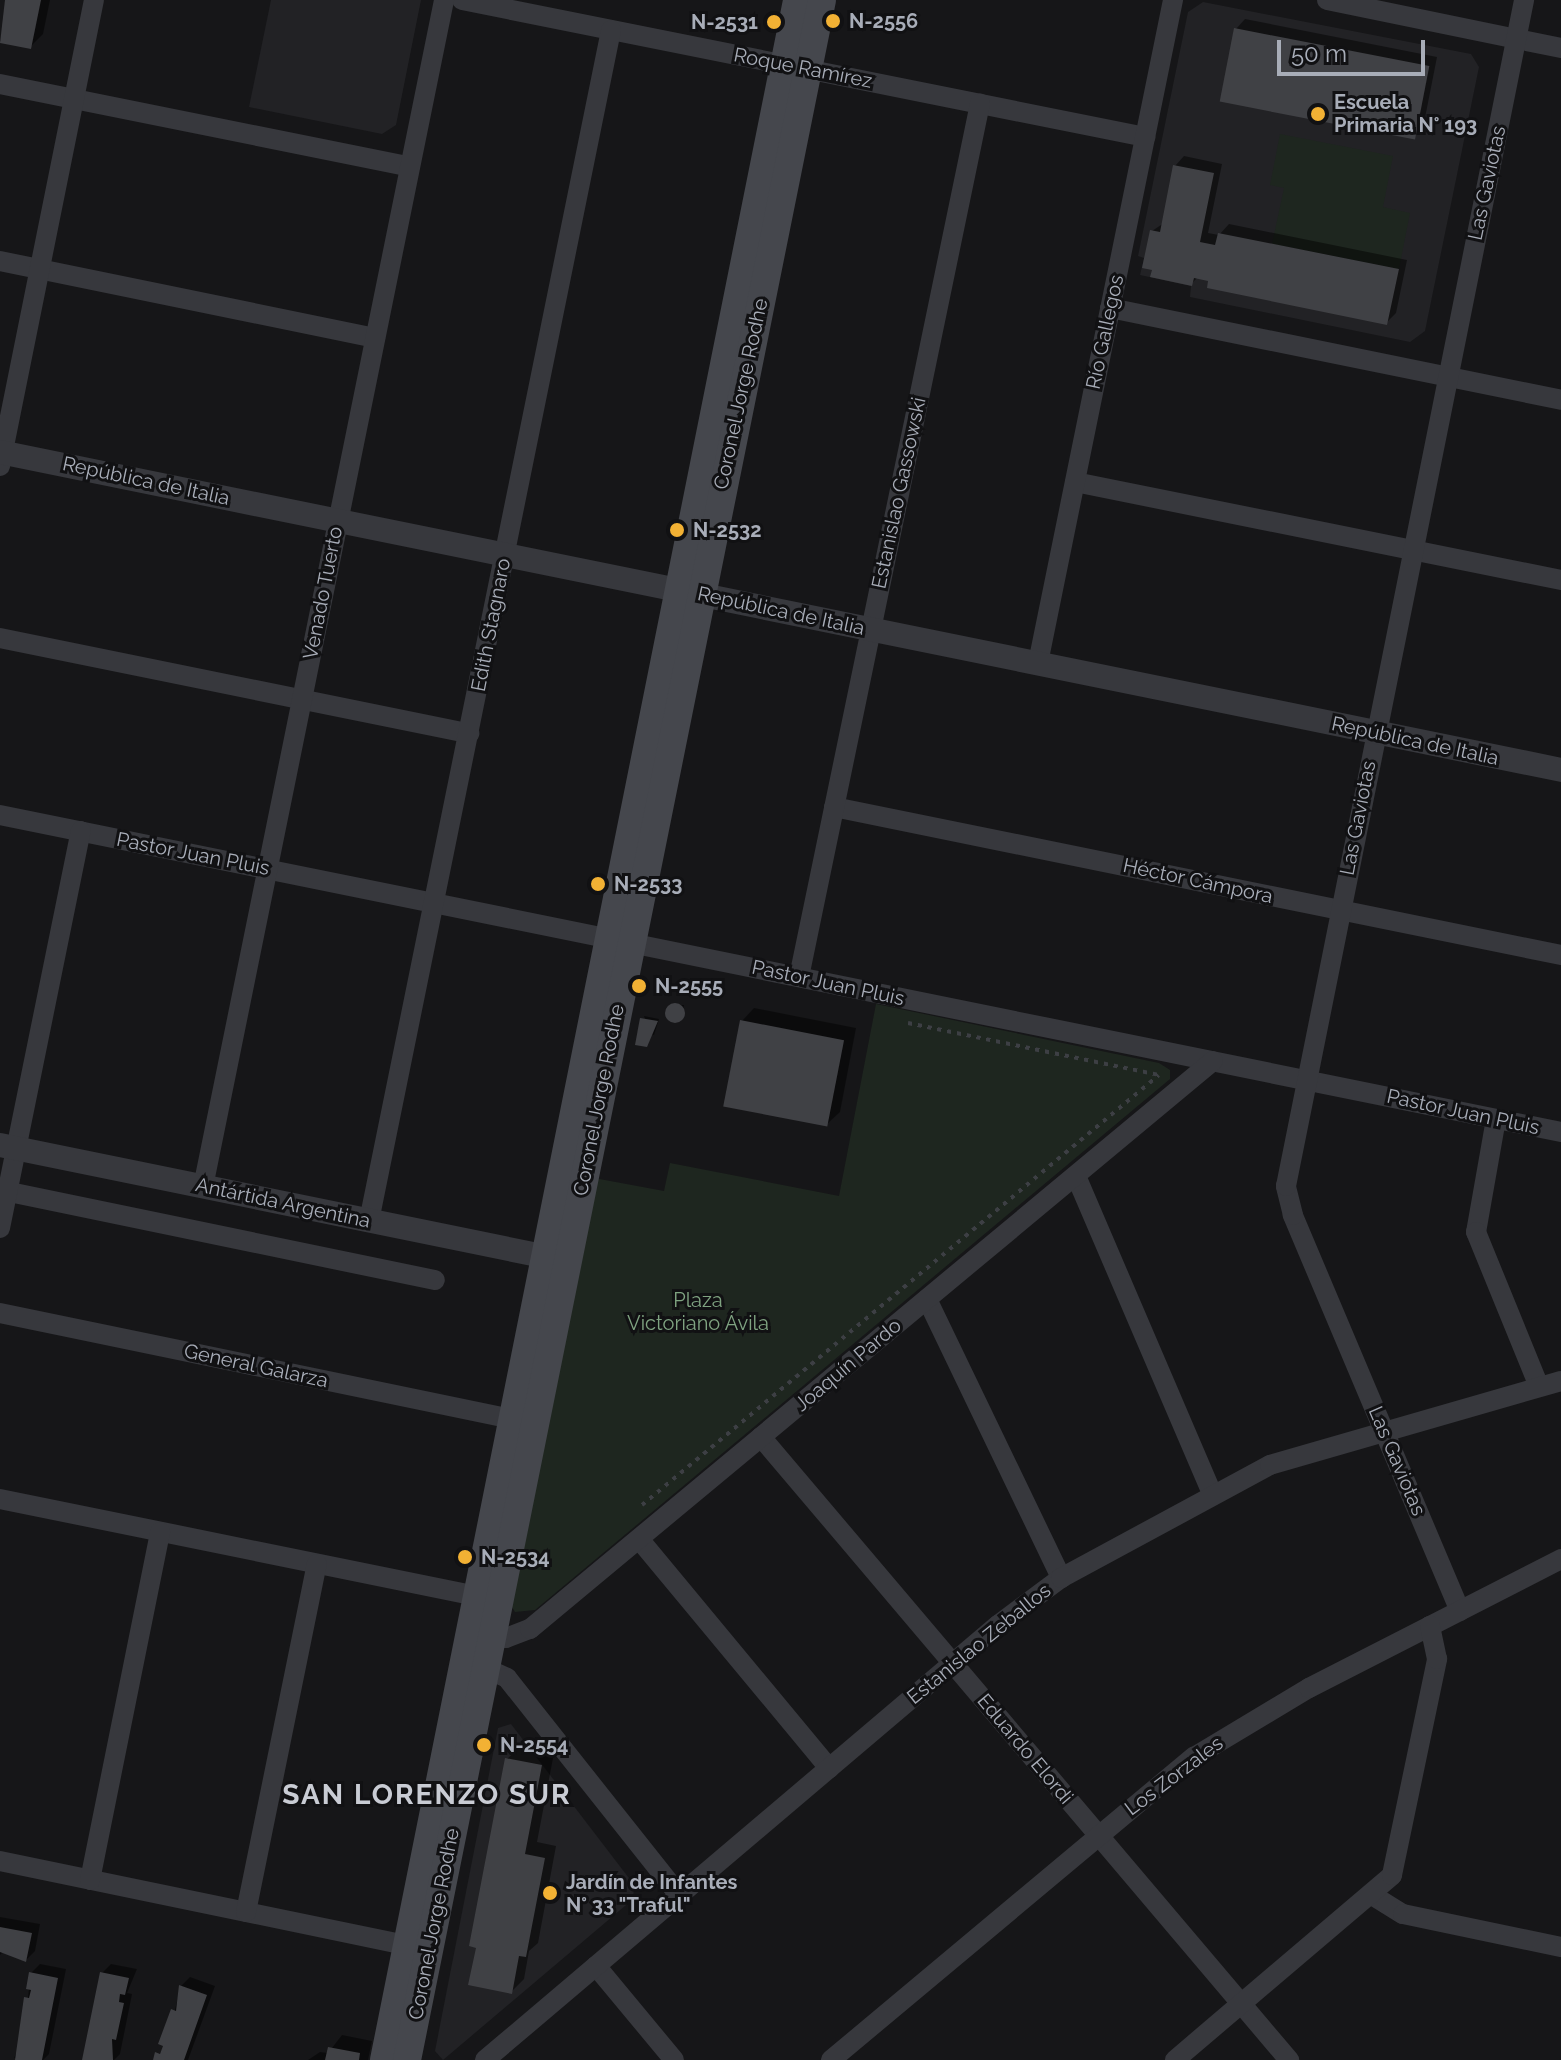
<!DOCTYPE html>
<html>
<head>
<meta charset="utf-8">
<style>
	body { margin:0 }
	#map { position:relative; width:1561px; height:2060px; overflow:hidden; background:#161618; font-family:Raleway,sans-serif }
	div>[style] { position:absolute }
	.built>* { inset:0; background:#222225 }
	.green>* { inset:0; background:#1e261f }
	.shadow>* { inset:0; background:#0007 }
	.building>* { inset:0; background:#404145; transform-origin:0 0 }
	.round { border-radius:50% }
	.path>* { height:4px; margin-top:-2px; transform-origin:0; background:repeating-linear-gradient(90deg,#3d3f44 0 4px,transparent 0 10px) }
	.minor>* { height:20px; margin:-10px; padding:0 10px; transform-origin:10px; border-radius:10px; background:#37383d }
	.tertiary>* { height:24px; margin:-12px; padding:0 12px; transform-origin:12px; border-radius:12px; background:#37383d }
	.secondary>* { height:28px; margin:-14px; padding:0 14px; transform-origin:14px; border-radius:14px; background:#45474d }
	.dots>* { width:22px; height:22px; translate:-50% -50%; box-sizing:border-box; border:4px solid #111113; border-radius:50% }
	span { translate:-50% -50%; white-space:nowrap; text-align:center; line-height:1.15; -webkit-text-stroke:6px #111113; paint-order:stroke }
	.poi-label { font-size:20px; color:#a8adb8; font-weight:700 }
	.left { translate:0 -50%; text-align:left }
	.right { translate:-100% -50%; text-align:right }
	.street-label { font-size:20px; color:#a8adb8 }
	.park-label { font-size:20px; color:#7fa381 }
	.district-label { font-size:28px; color:#c9ccd4; font-weight:700; letter-spacing:2px }
	.scale { position:absolute; left:1277px; top:40px; width:148px; height:36px; box-sizing:border-box; border:4px solid #a8adb8; border-top:0; padding-left:10px; font-size:24px; line-height:28px; white-space:nowrap; color:#a8adb8; -webkit-text-stroke:6px #111113; paint-order:stroke }
</style>
</head>
<body>
<div id="map">
	<div class="built">
		<i style="clip-path:polygon(271px 0,421px 0,396px 125px,382px 134px,249px 107px)"></i>
		<i style="clip-path:polygon(1203px 2px,1471px 54px,1479px 67px,1425px 331px,1410px 342px,1190px 297px,1191px 286px,1140px 275px,1144px 258px,1138px 256px,1188px 12px)"></i>
		<i style="clip-path:polygon(511px 1724px,635px 1886px,632px 1900px,443px 2060px,435px 2051px,498px 1728px)"></i>
	</div>
	<div class="green">
		<i style="clip-path:polygon(1280px 134px,1393px 156px,1383px 207px,1410px 213px,1399px 269px,1272px 244px,1284px 188px,1270px 185px)"></i>
		<i style="clip-path:polygon(876px 1004px,1159px 1063px,1170px 1070px,1170px 1079px,535px 1610px,515px 1612px,510px 1604px,594px 1178px,664px 1191px,670px 1163px,839px 1196px)"></i>
	</div>
	<div class="shadow">
		<i style="clip-path:polygon(7px 0,50px 0,43px 34px,30px 47px,0 41px)"></i>
		<i style="clip-path:polygon(1245px 19px,1437px 57px,1423px 128px,1414px 137px,1236px 29px)"></i>
		<i style="clip-path:polygon(1184px 156px,1222px 164px,1208px 233px,1219px 235px,1229px 224px,1407px 260px,1396px 313px,1387px 322px,1198px 277px,1191px 284px,1152px 231px,1164px 223px,1175px 166px)"></i>
		<i style="clip-path:polygon(672px 1005px,684px 1005px,681px 1019px,669px 1018px)"></i>
		<i style="clip-path:polygon(754px 1008px,856px 1028px,840px 1112px,827px 1124px,742px 1021px)"></i>
		<i style="clip-path:polygon(644px 1016px,659px 1019px,654px 1035px,650px 1034px)"></i>
		<i style="clip-path:polygon(520px 1747px,554px 1753px,537px 1842px,556px 1846px,538px 1943px,529px 1951px,524px 1979px,511px 1992px,507px 1759px)"></i>
		<i style="clip-path:polygon(0 1917px,40px 1924px,35px 1951px,26px 1960px,4px 1951px,0 1955px)"></i>
		<i style="clip-path:polygon(40px 1964px,66px 1969px,49px 2054px,43px 2060px,19px 2060px,14px 2058px,23px 2037px,31px 1973px)"></i>
		<i style="clip-path:polygon(111px 1964px,137px 1969px,127px 1993px,132px 1994px,120px 2054px,114px 2060px,91px 2060px,102px 1973px)"></i>
		<i style="clip-path:polygon(190px 1977px,215px 1986px,188px 2060px,155px 2060px,166px 2045px,181px 1986px)"></i>
		<i style="clip-path:polygon(342px 2035px,372px 2041px,368px 2060px,308px 2060px,320px 2052px,328px 2053px)"></i>
	</div>
	<div class="building">
		<i style="clip-path:polygon(5px 0,41px 0,31px 49px,0 43px)"></i>
		<i style="left:1234px;top:28px;width:199px;height:75px;rotate:11deg"></i>
		<i style="clip-path:polygon(1173px 165px,1214px 173px,1200px 242px,1215px 245px,1218px 233px,1399px 269px,1387px 325px,1207px 288px,1208px 281px,1194px 278px,1192px 286px,1150px 277px,1152px 270px,1142px 268px,1150px 230px,1160px 232px)"></i>
		<i class="round" style="left:665px;top:1003px;width:20px;height:20px"></i>
		<i style="clip-path:polygon(640px 1018px,658px 1021px,647px 1047px,635px 1045px)"></i>
		<i style="left:740px;top:1020px;width:106px;height:88px;rotate:11deg"></i>
		<i style="clip-path:polygon(505px 1758px,542px 1765px,525px 1854px,545px 1858px,526px 1957px,519px 1956px,512px 1994px,468px 1985px,476px 1948px,469px 1946px)"></i>
		<i style="clip-path:polygon(0 1927px,32px 1933px,26px 1962px,0 1952px)"></i>
		<i style="clip-path:polygon(29px 1972px,58px 1978px,42px 2060px,15px 2060px,24px 1997px,29px 1998px,31px 1990px,26px 1989px)"></i>
		<i style="clip-path:polygon(100px 1972px,129px 1978px,125px 1995px,120px 1994px,119px 2002px,124px 2003px,116px 2040px,112px 2039px,113px 2060px,82px 2060px)"></i>
		<i style="clip-path:polygon(179px 1985px,207px 1995px,184px 2060px,153px 2060px,155px 2052px,160px 2054px,163px 2046px,158px 2044px,171px 2009px,176px 2011px)"></i>
		<i style="clip-path:polygon(328px 2047px,360px 2053px,359px 2060px,325px 2060px)"></i>
	</div>
	<div class="path">
		<i style="left:908px;top:1023px;width:256px;rotate:11.7deg"></i>
		<i style="left:642px;top:1505px;width:672px;rotate:-39.75deg"></i>
	</div>
	<div class="minor">
		<i style="left:462px;top:0;width:697px;rotate:11.34deg"></i>
		<i style="left:1327px;top:0;width:239px;rotate:11.6deg"></i>
		<i style="left:0;top:84px;width:418px;rotate:11.4deg"></i>
		<i style="left:0;top:261px;width:383px;rotate:11.6deg"></i>
		<i style="left:1110px;top:308px;width:460px;rotate:11.5deg"></i>
		<i style="left:0;top:466px;width:475px;rotate:-78.6deg"></i>
		<i style="left:1075px;top:482px;width:496px;rotate:11.4deg"></i>
		<i style="left:0;top:638px;width:479px;rotate:11.5deg"></i>
		<i style="left:1038px;top:663px;width:677px;rotate:-78.49deg"></i>
		<i style="left:834px;top:807px;width:742px;rotate:11.51deg"></i>
		<i style="left:0;top:815px;width:1593px;rotate:11.48deg"></i>
		<i style="left:799px;top:977px;width:892px;rotate:-78.29deg"></i>
		<i style="left:1496px;top:1119px;width:115px;rotate:100deg"></i>
		<i style="left:1476px;top:1232px;width:166px;rotate:67.8deg"></i>
		<i style="left:1076px;top:1176px;width:345px;rotate:66.8deg"></i>
		<i style="left:203px;top:1187px;width:1211px;rotate:-78.52deg"></i>
		<i style="left:0;top:1190px;width:444px;rotate:11.7deg"></i>
		<i style="left:369px;top:1221px;width:1215px;rotate:-78.51deg"></i>
		<i style="left:0;top:1228px;width:405px;rotate:-78.5deg"></i>
		<i style="left:927px;top:1299px;width:310px;rotate:64.3deg"></i>
		<i style="left:0;top:1313px;width:523px;rotate:11.7deg"></i>
		<i style="left:761px;top:1437px;width:817px;rotate:49.72deg"></i>
		<i style="left:0;top:1499px;width:497px;rotate:11.5deg"></i>
		<i style="left:639px;top:1539px;width:298px;rotate:50.3deg"></i>
		<i style="left:1460px;top:1611px;width:430px;rotate:-112.9deg"></i>
		<i style="left:1293px;top:1215px;width:30px;rotate:-104deg"></i>
		<i style="left:1286px;top:1186px;width:1210px;rotate:-78.65deg"></i>
		<i style="left:482px;top:1635px;width:24px;rotate:7deg"></i>
		<i style="left:506px;top:1638px;width:26px;rotate:-21deg"></i>
		<i style="left:530px;top:1629px;width:888px;rotate:-39.75deg"></i>
		<i style="left:476px;top:1664px;width:34px;rotate:24deg"></i>
		<i style="left:507px;top:1678px;width:277px;rotate:51.6deg"></i>
		<i style="left:0;top:1861px;width:416px;rotate:11.7deg"></i>
		<i style="left:90px;top:1880px;width:355px;rotate:-78.6deg"></i>
		<i style="left:1372px;top:1895px;width:36px;rotate:32deg"></i>
		<i style="left:1403px;top:1914px;width:161px;rotate:11.8deg"></i>
		<i style="left:246px;top:1912px;width:355px;rotate:-78.5deg"></i>
		<i style="left:596px;top:1966px;width:122px;rotate:50.3deg"></i>
		<i style="left:485px;top:2060px;width:673px;rotate:-40.3deg"></i>
		<i style="left:998px;top:1625px;width:79px;rotate:-36.7deg"></i>
		<i style="left:1061px;top:1578px;width:238px;rotate:-28.4deg"></i>
		<i style="left:1270px;top:1465px;width:303px;rotate:-16.1deg"></i>
		<i style="left:831px;top:2060px;width:473px;rotate:-39.9deg"></i>
		<i style="left:1194px;top:1757px;width:134px;rotate:-31deg"></i>
		<i style="left:1309px;top:1688px;width:283px;rotate:-27.1deg"></i>
		<i style="left:1175px;top:2060px;width:285px;rotate:-40.4deg"></i>
		<i style="left:1392px;top:1875px;width:221px;rotate:-78.2deg"></i>
		<i style="left:1437px;top:1659px;width:34px;rotate:-102deg"></i>
	</div>
	<div class="tertiary">
		<i style="left:0;top:452px;width:1593px;rotate:11.51deg"></i>
		<i style="left:0;top:1145px;width:574px;rotate:11.56deg"></i>
	</div>
	<div class="secondary">
		<i style="left:384px;top:2060px;width:2101px;rotate:-78.66deg"></i>
		<i style="left:407px;top:2060px;width:2101px;rotate:-78.61deg"></i>
	</div>
	<div class="dots">
		<i style="left:833px;top:21px;background:#f2b134"></i>
		<i style="left:774px;top:22px;background:#f2b134"></i>
		<i style="left:1318px;top:114px;background:#f2b134"></i>
		<i style="left:677px;top:530px;background:#f2b134"></i>
		<i style="left:598px;top:884px;background:#f2b134"></i>
		<i style="left:639px;top:986px;background:#f2b134"></i>
		<i style="left:465px;top:1557px;background:#f2b134"></i>
		<i style="left:484px;top:1745px;background:#f2b134"></i>
		<i style="left:550px;top:1893px;background:#f2b134"></i>
	</div>
	<div class="poi-label">
		<span class="left" style="left:849px;top:21px">N-2556</span>
		<span class="right" style="left:758px;top:22px">N-2531</span>
		<span class="left" style="left:1334px;top:114px">Escuela<br>Primaria N° 193</span>
		<span class="left" style="left:693px;top:530px">N-2532</span>
		<span class="left" style="left:614px;top:884px">N-2533</span>
		<span class="left" style="left:655px;top:986px">N-2555</span>
		<span class="left" style="left:481px;top:1557px">N-2534</span>
		<span class="left" style="left:500px;top:1745px">N-2554</span>
		<span class="left" style="left:566px;top:1894px">Jardín de Infantes<br>N° 33 "Traful"</span>
	</div>
	<div class="street-label">
		<span style="left:803px;top:68px;rotate:11deg">Roque Ramírez</span>
		<span style="left:1487px;top:183px;rotate:-78deg">Las Gaviotas</span>
		<span style="left:1105px;top:332px;rotate:-78deg">Río Gallegos</span>
		<span style="left:741px;top:394px;rotate:-78deg">Coronel Jorge Rodhe</span>
		<span style="left:146px;top:481px;rotate:12deg">República de Italia</span>
		<span style="left:899px;top:493px;rotate:-78deg">Estanislao Gassowski</span>
		<span style="left:323px;top:593px;rotate:-79deg">Venado Tuerto</span>
		<span style="left:781px;top:611px;rotate:12deg">República de Italia</span>
		<span style="left:491px;top:625px;rotate:-79deg">Edith Stagnaro</span>
		<span style="left:1415px;top:741px;rotate:12deg">República de Italia</span>
		<span style="left:1358px;top:818px;rotate:-79deg">Las Gaviotas</span>
		<span style="left:193px;top:854px;rotate:11deg">Pastor Juan Pluis</span>
		<span style="left:1198px;top:881px;rotate:12deg">Héctor Cámpora</span>
		<span style="left:828px;top:983px;rotate:12deg">Pastor Juan Pluis</span>
		<span style="left:599px;top:1100px;rotate:-79deg">Coronel Jorge Rodhe</span>
		<span style="left:1463px;top:1112px;rotate:12deg">Pastor Juan Pluis</span>
		<span style="left:283px;top:1203px;rotate:12deg">Antártida Argentina</span>
		<span style="left:848px;top:1365px;rotate:-40deg">Joaquín Pardo</span>
		<span style="left:256px;top:1366px;rotate:12deg">General Galarza</span>
		<span style="left:1397px;top:1461px;rotate:67deg">Las Gaviotas</span>
		<span style="left:979px;top:1644px;rotate:-39deg">Estanislao Zeballos</span>
		<span style="left:1025px;top:1749px;rotate:50deg">Eduardo Elordi</span>
		<span style="left:1174px;top:1776px;rotate:-37deg">Los Zorzales</span>
		<span style="left:434px;top:1924px;rotate:-79deg">Coronel Jorge Rodhe</span>
	</div>
	<div class="park-label">
		<span style="left:698px;top:1312px">Plaza<br>Victoriano Ávila</span>
	</div>
	<div class="district-label">
		<span style="left:427px;top:1795px">SAN LORENZO SUR</span>
	</div>
	<div class="scale">50 m</div>
</div>
</body>
</html>
